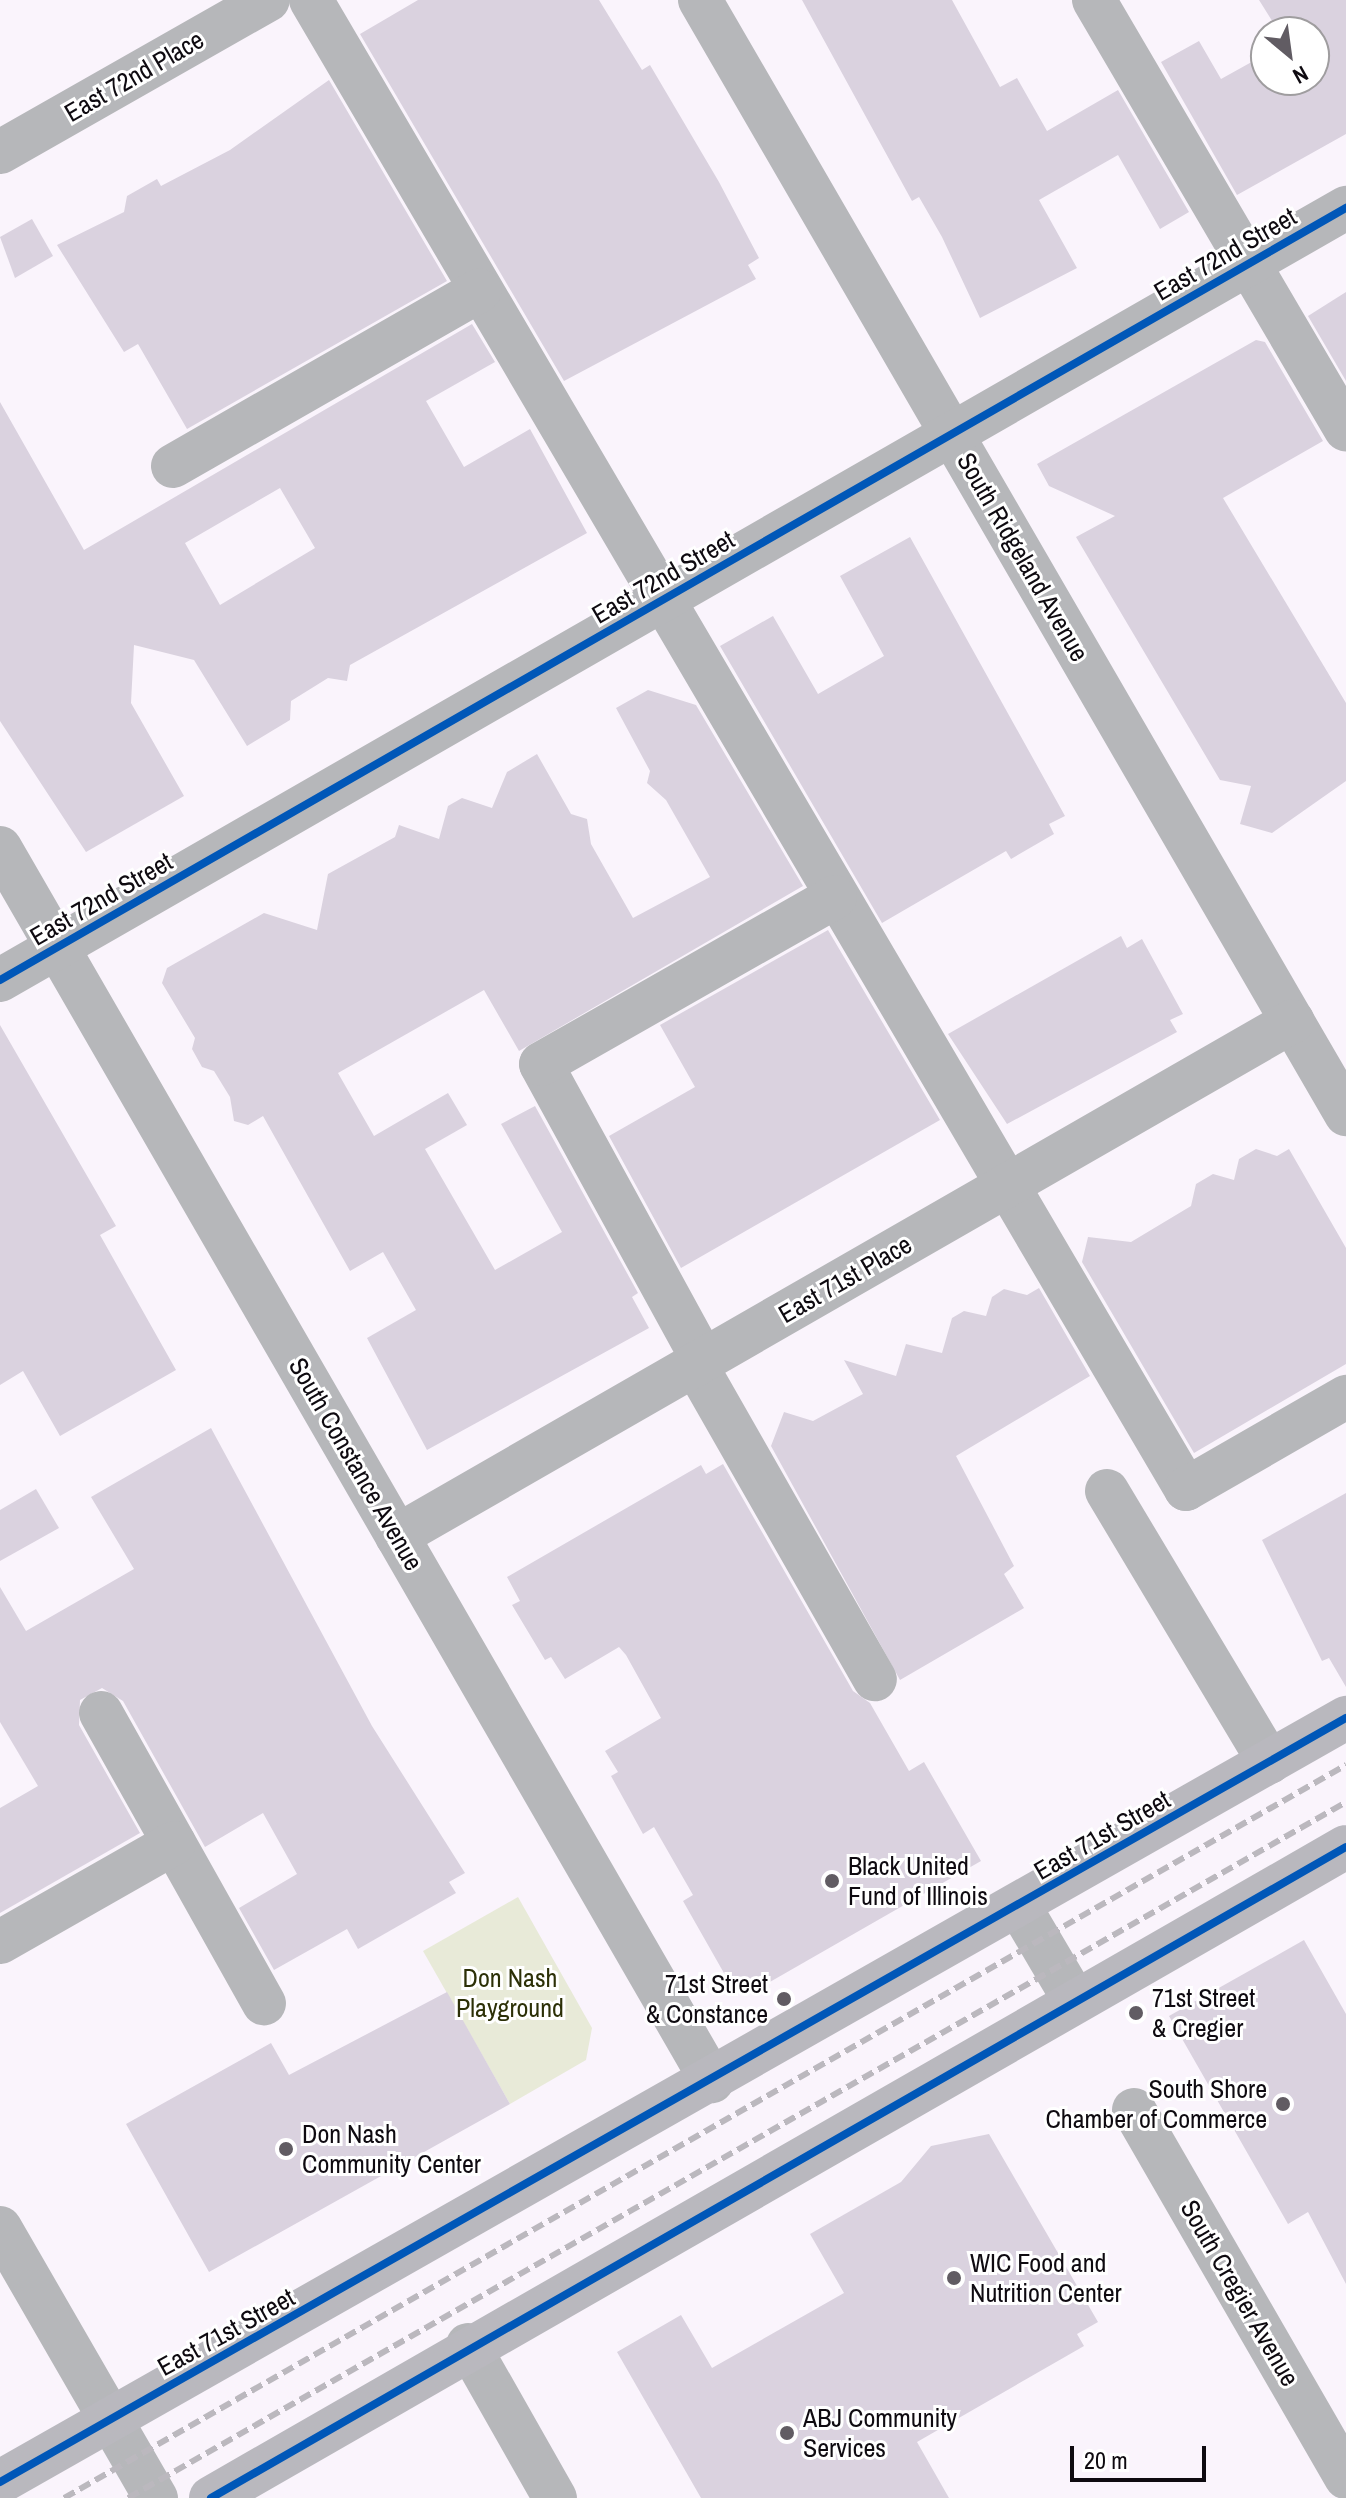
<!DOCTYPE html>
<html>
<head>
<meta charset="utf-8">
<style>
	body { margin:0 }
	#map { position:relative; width:1346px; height:2498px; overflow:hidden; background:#faf4fc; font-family:"Archivo Narrow",sans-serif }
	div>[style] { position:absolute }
	.green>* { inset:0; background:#e8ead8 }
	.building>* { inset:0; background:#dad2df }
	.minor>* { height:44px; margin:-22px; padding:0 22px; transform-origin:22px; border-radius:22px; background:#b6b7ba }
	.major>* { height:44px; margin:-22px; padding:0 22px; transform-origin:22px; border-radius:22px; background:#b9b8be }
	.rail>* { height:6px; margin-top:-3px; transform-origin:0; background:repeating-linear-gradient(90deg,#bbb8be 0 12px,transparent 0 18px) }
	.cycleway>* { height:8px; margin:-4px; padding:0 4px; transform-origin:4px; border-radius:4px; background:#0057b8 }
	.dots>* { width:22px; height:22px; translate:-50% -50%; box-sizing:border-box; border:4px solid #fff; border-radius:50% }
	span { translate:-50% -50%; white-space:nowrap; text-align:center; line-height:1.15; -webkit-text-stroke:6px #fff; paint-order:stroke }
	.street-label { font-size:26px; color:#0e0a10 }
	.poi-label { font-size:26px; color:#0e0a10 }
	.left { translate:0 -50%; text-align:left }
	.right { translate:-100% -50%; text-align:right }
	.park-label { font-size:26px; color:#2c3007 }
	.north { position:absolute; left:1250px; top:16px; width:80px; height:80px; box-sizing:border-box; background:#fff; border:2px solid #9f9d9f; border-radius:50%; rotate:151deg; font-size:22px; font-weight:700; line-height:32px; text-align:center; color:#0e0a10 }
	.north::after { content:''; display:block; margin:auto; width:28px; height:36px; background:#615c63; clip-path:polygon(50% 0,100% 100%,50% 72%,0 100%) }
	.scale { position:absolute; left:1070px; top:2446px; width:136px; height:36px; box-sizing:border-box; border:4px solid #0e0a10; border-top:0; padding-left:10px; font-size:24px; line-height:28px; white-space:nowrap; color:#0e0a10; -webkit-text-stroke:6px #fff; paint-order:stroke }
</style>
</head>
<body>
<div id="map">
	<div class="green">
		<i style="clip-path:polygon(518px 1897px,592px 2028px,586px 2060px,510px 2104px,423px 1951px)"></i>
	</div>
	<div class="building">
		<i style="clip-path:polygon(418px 0,599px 0,642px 70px,650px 65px,719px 182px,759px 258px,748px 265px,756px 279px,564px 381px,360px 34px)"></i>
		<i style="clip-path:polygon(802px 0,952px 0,1000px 87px,1017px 78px,1047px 131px,1118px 90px,1189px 212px,1160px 229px,1118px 155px,1039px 200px,1077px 268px,980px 318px,942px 237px,919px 197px,912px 201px)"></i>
		<i style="clip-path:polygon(1259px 0,1346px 0,1346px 134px,1237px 195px,1161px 62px,1199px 41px,1221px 79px,1266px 54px,1266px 80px,1314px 80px,1314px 32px,1279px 32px)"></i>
		<i style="clip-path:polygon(329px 80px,447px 281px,187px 429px,138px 344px,124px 352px,57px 245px,124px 212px,127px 196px,157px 179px,161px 186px,230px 150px)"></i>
		<i style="clip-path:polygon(32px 219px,53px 256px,15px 278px,0 237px)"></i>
		<i style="clip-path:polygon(1346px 292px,1346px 381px,1308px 316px)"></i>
		<i style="clip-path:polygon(evenodd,472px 324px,495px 362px,426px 401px,464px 467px,530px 429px,587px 533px,350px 665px,347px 681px,328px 678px,291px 701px,290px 720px,247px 746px,194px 660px,134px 645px,131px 703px,184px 796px,86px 852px,0 721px,0 402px,84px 550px,472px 324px,280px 488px,315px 548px,220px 605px,185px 543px,280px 488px)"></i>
		<i style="clip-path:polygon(1256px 340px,1265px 342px,1323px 441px,1223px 498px,1346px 703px,1346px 781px,1272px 833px,1240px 824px,1251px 786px,1220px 780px,1076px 537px,1115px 516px,1049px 486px,1037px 464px)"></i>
		<i style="clip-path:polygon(910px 537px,1065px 816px,1049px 824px,1054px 834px,1011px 859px,1006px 851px,882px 923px,720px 646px,773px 616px,818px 694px,884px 656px,840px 576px)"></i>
		<i style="clip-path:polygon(648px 690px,696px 705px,803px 886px,519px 1051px,484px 990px,338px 1073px,374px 1136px,448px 1093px,467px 1125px,425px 1149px,495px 1270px,562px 1232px,501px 1124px,535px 1106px,638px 1293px,632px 1297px,649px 1328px,427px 1450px,367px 1338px,416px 1310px,383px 1252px,350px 1271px,263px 1116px,248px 1125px,234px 1121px,230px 1097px,214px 1071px,202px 1067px,192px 1049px,195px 1038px,162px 983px,167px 968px,264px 913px,317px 930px,328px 874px,395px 837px,399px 825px,439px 839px,448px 806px,462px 798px,492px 808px,507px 772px,537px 754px,571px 814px,587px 819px,591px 844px,633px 918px,710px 877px,666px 800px,647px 783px,650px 771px,616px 708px)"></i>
		<i style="clip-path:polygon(828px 930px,940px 1120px,681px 1268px,609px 1136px,695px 1087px,660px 1025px)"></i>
		<i style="clip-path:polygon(1121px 936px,1127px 948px,1142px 939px,1183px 1014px,1170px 1020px,1177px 1032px,1007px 1124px,948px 1034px)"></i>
		<i style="clip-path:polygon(0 1025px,116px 1226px,100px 1235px,176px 1370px,60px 1436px,23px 1371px,0 1385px)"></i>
		<i style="clip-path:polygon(1256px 1149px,1277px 1156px,1289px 1149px,1346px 1248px,1346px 1364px,1194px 1453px,1082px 1262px,1088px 1237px,1131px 1242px,1191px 1206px,1196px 1184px,1213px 1174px,1234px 1180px,1239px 1159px)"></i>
		<i style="clip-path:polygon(1039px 1288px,1090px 1376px,956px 1456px,1014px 1566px,1004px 1574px,1024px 1608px,900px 1680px,771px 1446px,784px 1412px,813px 1421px,863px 1394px,844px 1360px,896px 1376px,906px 1344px,942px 1353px,952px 1318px,964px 1311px,986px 1316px,992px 1297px,1004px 1289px,1027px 1295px)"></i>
		<i style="clip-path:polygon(211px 1428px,372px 1726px,465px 1873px,449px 1882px,456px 1893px,358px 1949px,347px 1929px,274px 1970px,239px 1908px,297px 1874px,263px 1813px,205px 1847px,123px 1701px,102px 1688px,80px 1700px,79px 1725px,140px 1833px,0 1913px,0 1808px,38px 1786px,0 1722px,0 1587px,26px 1631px,134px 1569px,91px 1497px)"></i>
		<i style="clip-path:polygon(723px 1464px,853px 1691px,870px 1703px,909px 1771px,924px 1762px,981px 1861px,747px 1995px,733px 1989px,683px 1901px,693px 1895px,654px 1827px,643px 1834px,611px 1776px,618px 1772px,605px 1751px,661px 1718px,626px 1655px,619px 1647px,565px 1679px,551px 1657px,545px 1660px,512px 1605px,520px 1601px,507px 1577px,701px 1465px,706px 1474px)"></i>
		<i style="clip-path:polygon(36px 1489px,59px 1528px,0 1561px,0 1510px)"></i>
		<i style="clip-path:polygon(1346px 1493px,1346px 1687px,1329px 1658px,1322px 1661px,1262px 1540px)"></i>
		<i style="clip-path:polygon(1304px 1940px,1346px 2014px,1346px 2284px,1308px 2212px,1288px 2224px,1169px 2016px)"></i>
		<i style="clip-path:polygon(447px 1992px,510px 2104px,209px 2272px,126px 2124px,271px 2043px,289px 2075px)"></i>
		<i style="clip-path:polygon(989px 2134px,1098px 2322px,1077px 2334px,1084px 2346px,917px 2442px,949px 2498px,701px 2498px,617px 2352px,681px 2315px,712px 2368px,844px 2293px,810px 2234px,901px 2182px,931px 2146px)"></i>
	</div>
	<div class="minor">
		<i style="left:311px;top:0;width:1727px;rotate:59.56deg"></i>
		<i style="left:1186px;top:1489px;width:185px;rotate:-29.9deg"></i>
		<i style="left:700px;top:0;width:1288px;rotate:59.89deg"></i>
		<i style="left:1094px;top:0;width:498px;rotate:59.6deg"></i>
		<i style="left:0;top:152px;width:308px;rotate:-29.6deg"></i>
		<i style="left:173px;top:466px;width:353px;rotate:-29.8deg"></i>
		<i style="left:0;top:848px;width:1424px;rotate:60deg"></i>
		<i style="left:0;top:980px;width:1552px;rotate:-29.84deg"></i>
		<i style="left:703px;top:1360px;width:337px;rotate:-118.7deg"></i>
		<i style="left:541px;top:1064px;width:338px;rotate:-29.6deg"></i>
		<i style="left:695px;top:1364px;width:363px;rotate:60.3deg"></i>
		<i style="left:1107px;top:1491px;width:316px;rotate:59.1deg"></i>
		<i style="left:397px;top:1536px;width:1033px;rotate:-29.89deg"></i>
		<i style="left:101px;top:1713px;width:333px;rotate:60.7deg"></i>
		<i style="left:1019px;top:1906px;width:110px;rotate:59.5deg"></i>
		<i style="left:0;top:1942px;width:200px;rotate:-29.6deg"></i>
		<i style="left:1134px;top:2110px;width:424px;rotate:60deg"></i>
		<i style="left:0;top:2228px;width:312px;rotate:60deg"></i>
		<i style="left:468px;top:2345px;width:176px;rotate:60.4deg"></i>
	</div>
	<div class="major">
		<i style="left:0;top:2482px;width:1548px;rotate:-29.58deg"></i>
		<i style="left:211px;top:2498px;width:1308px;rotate:-29.84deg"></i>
	</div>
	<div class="rail">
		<i style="left:64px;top:2498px;width:1477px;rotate:-29.76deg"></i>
		<i style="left:128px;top:2498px;width:1403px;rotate:-29.74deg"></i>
	</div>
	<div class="cycleway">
		<i style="left:0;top:980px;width:1552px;rotate:-29.84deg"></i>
		<i style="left:0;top:2482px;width:1548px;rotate:-29.58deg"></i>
		<i style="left:211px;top:2498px;width:1308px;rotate:-29.84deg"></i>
	</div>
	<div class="dots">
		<i style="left:832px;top:1881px;background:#615c63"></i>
		<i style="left:784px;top:1999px;background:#615c63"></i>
		<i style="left:1136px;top:2013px;background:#615c63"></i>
		<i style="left:1283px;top:2104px;background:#615c63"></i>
		<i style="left:286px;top:2149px;background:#615c63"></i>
		<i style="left:954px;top:2278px;background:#615c63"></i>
		<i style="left:787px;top:2433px;background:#615c63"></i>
	</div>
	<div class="street-label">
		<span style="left:134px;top:76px;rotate:-30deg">East 72nd Place</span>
		<span style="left:1225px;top:254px;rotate:-30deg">East 72nd Street</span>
		<span style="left:1023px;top:557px;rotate:60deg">South Ridgeland Avenue</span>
		<span style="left:663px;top:577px;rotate:-30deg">East 72nd Street</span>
		<span style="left:101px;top:899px;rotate:-30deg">East 72nd Street</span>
		<span style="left:845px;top:1279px;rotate:-30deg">East 71st Place</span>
		<span style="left:356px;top:1464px;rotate:60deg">South Constance Avenue</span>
		<span style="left:1102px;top:1835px;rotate:-30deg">East 71st Street</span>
		<span style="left:1240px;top:2293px;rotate:60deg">South Cregier Avenue</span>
		<span style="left:226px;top:2332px;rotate:-29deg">East 71st Street</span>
	</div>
	<div class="poi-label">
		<span class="left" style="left:848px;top:1881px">Black United<br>Fund of Illinois</span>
		<span class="right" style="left:768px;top:1999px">71st Street<br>&amp; Constance</span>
		<span class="left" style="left:1152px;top:2013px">71st Street<br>&amp; Cregier</span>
		<span class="right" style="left:1267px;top:2104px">South Shore<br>Chamber of Commerce</span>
		<span class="left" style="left:302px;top:2149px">Don Nash<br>Community Center</span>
		<span class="left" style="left:970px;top:2278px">WIC Food and<br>Nutrition Center</span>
		<span class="left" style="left:803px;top:2433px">ABJ Community<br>Services</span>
	</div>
	<div class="park-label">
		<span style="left:510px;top:1993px">Don Nash<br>Playground</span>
	</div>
	<div class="north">N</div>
	<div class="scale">20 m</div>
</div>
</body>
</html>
